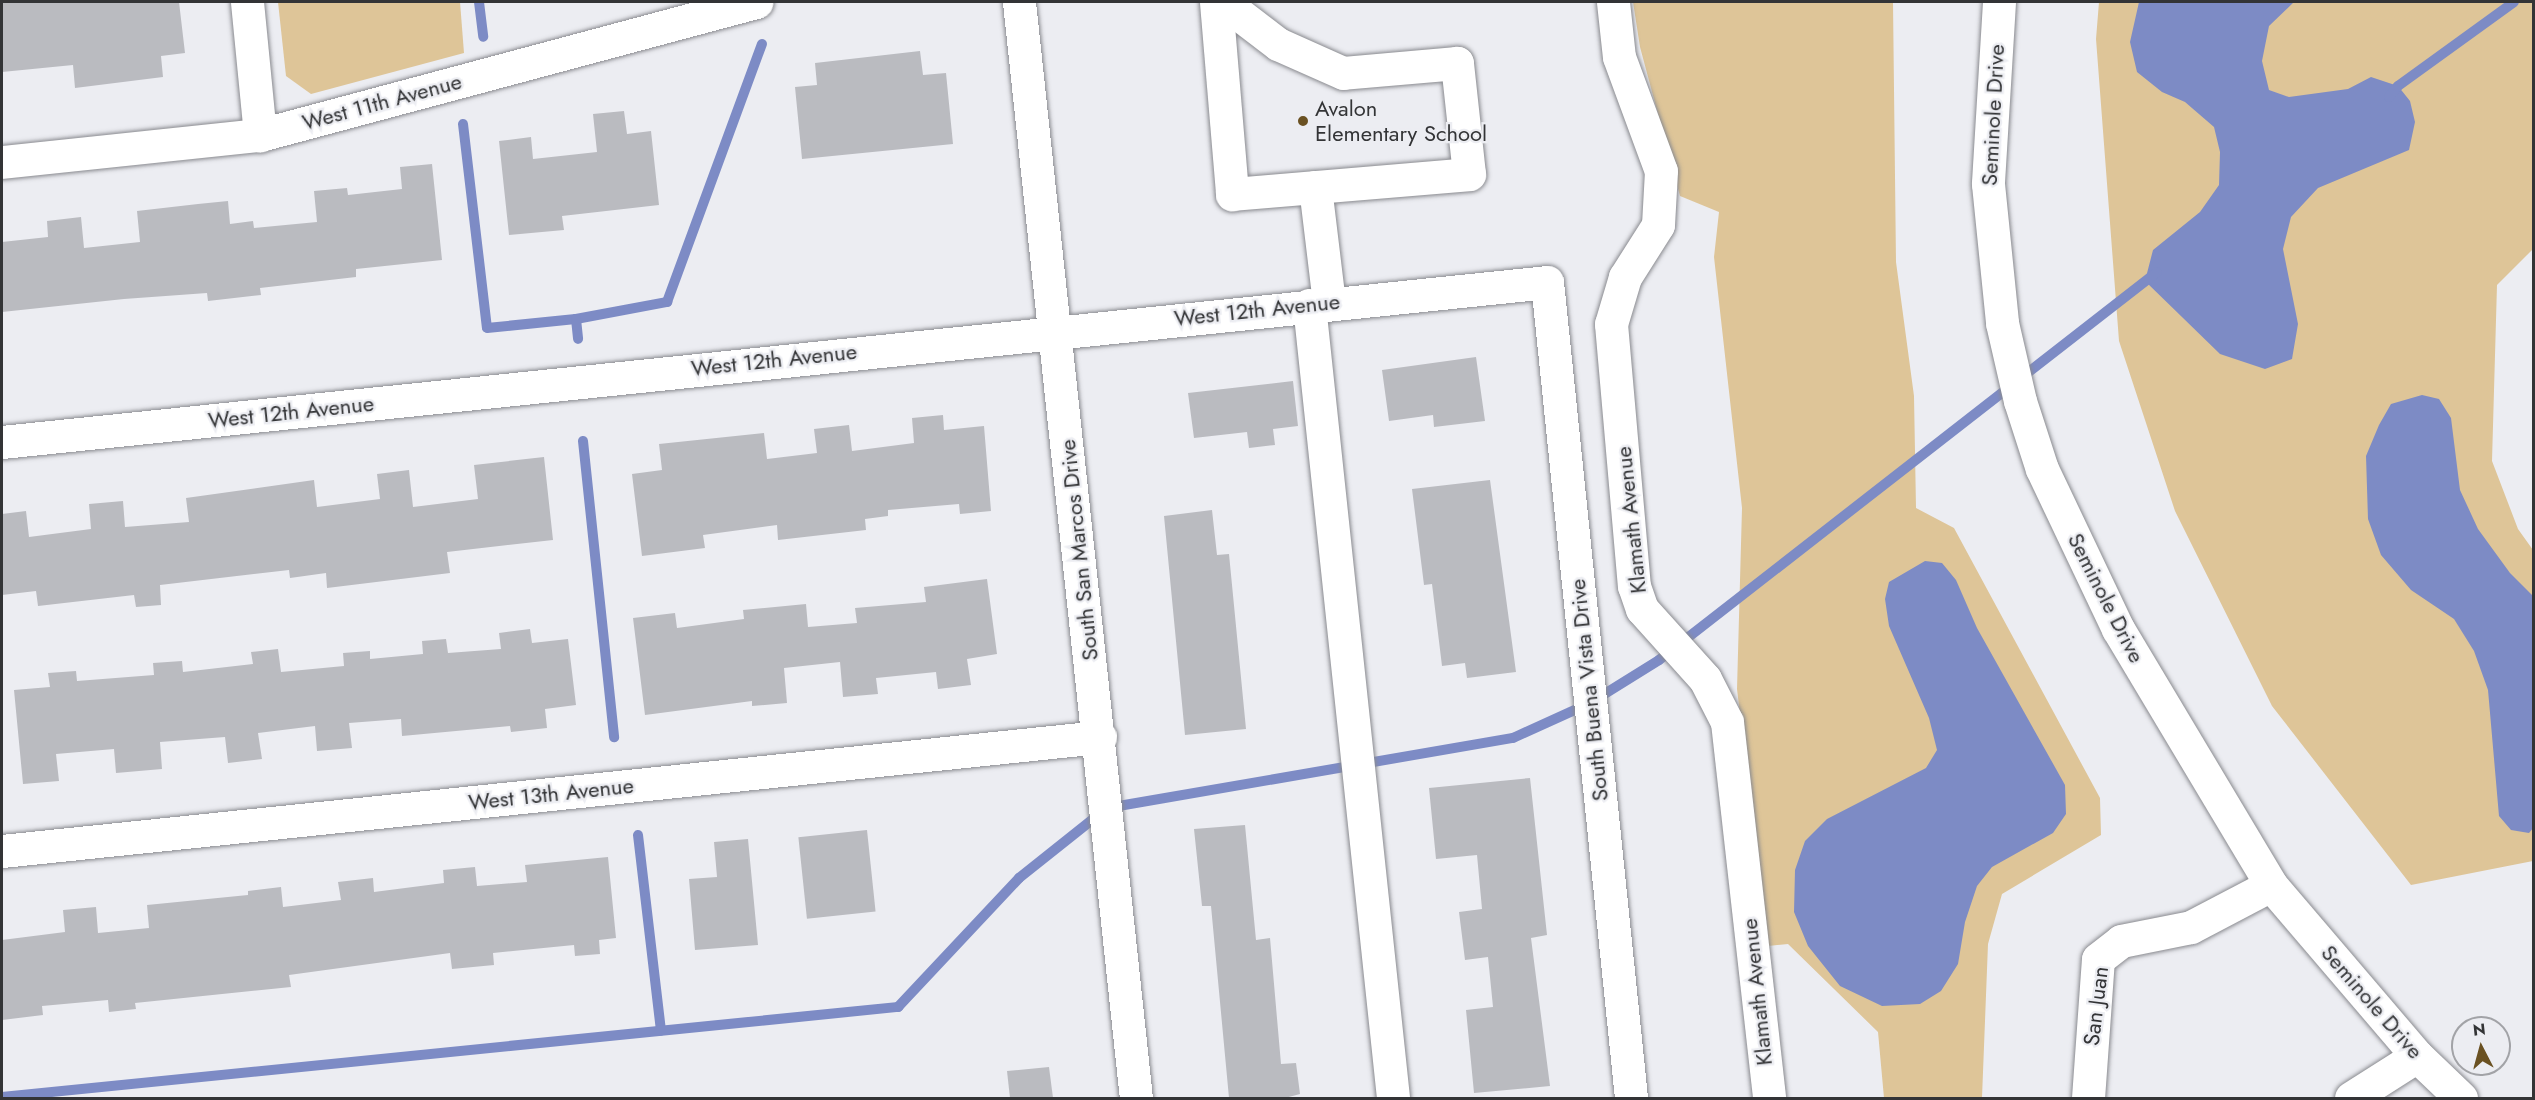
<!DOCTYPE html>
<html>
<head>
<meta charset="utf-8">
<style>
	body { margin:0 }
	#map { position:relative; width:2535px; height:1100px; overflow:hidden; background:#ecedf2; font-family:Jost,sans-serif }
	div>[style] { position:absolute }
	.green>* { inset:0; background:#dec598 }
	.water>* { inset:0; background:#7d8bc5 }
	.stream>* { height:10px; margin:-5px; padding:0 5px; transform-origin:5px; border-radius:5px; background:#7d8bc5 }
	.building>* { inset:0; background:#babbc0; transform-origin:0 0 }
	.roads { filter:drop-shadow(0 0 2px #898a8f) drop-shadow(0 0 2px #898a8f) }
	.minor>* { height:33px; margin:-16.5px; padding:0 16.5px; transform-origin:16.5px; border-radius:16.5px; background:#fff }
	.dots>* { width:16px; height:16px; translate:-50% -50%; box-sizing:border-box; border:3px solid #ecedf2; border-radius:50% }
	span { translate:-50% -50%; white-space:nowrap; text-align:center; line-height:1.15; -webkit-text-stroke:4.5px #ecedf2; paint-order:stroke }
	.street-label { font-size:22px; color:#333436 }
	.poi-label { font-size:22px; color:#333436 }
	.left { translate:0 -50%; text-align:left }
	.frame { position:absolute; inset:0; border:3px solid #333436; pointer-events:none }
	.north { position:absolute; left:2451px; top:1016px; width:60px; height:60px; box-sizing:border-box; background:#ecedf2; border:2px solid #a2a3a7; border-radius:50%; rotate:354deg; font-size:16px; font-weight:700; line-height:24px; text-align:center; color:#333436 }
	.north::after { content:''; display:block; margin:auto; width:21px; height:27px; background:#6a5122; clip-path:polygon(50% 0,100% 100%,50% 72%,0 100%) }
</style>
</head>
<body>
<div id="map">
	<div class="green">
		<i style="clip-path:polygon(278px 2px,460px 2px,464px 53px,311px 94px,286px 76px)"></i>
		<i style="clip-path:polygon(1633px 2px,1893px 2px,1896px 262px,1914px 396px,1916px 508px,1954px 528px,2100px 798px,2101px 835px,2002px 894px,1988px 944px,1982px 1098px,1884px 1098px,1878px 1032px,1788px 944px,1768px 946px,1737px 689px,1742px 508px,1714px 257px,1719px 212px,1680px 196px,1640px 47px)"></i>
		<i style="clip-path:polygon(2099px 2px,2533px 2px,2533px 249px,2497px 285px,2492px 461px,2518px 529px,2533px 550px,2533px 861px,2411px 885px,2272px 706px,2175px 511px,2119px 341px,2096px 39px)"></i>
	</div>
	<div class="water">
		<i style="clip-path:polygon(2139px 2px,2294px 2px,2269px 26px,2262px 61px,2269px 90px,2289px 97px,2348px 89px,2371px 77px,2398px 86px,2410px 101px,2415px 122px,2409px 150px,2318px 188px,2291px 217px,2283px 249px,2298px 324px,2292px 359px,2265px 369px,2220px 354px,2145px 281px,2153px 250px,2200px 212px,2219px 185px,2220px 152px,2214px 127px,2185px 102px,2162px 92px,2137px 72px,2130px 42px)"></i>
		<i style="clip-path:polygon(2422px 395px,2439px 399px,2451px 418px,2460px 490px,2478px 529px,2510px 573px,2533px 596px,2534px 827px,2529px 833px,2511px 830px,2499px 816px,2488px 690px,2474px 651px,2454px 619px,2411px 590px,2381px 555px,2368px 519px,2366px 456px,2379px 425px,2391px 404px)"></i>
		<i style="clip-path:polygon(1925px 561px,1942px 563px,1956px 580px,1977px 628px,2065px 785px,2066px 814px,2053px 833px,1992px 867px,1977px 886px,1965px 922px,1958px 964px,1941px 991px,1920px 1004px,1882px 1006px,1840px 986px,1808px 946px,1794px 912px,1795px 870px,1805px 841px,1827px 819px,1926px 768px,1937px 750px,1929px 718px,1889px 626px,1885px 599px,1889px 582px)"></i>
	</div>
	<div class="stream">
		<i style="left:479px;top:2px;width:35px;rotate:83deg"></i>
		<i style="left:2389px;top:97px;width:14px;rotate:-51deg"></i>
		<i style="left:2398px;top:86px;width:143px;rotate:-35.9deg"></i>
		<i style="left:463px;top:124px;width:205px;rotate:83.3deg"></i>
		<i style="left:487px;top:328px;width:89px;rotate:-5.8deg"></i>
		<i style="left:576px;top:319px;width:93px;rotate:-10.6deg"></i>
		<i style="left:667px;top:302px;width:275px;rotate:-69.8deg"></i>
		<i style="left:576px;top:319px;width:20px;rotate:84deg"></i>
		<i style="left:583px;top:441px;width:298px;rotate:84deg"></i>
		<i style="left:638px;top:835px;width:197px;rotate:83.3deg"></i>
		<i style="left:2px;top:1097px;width:901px;rotate:-5.74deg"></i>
		<i style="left:898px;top:1007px;width:177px;rotate:-46.8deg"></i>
		<i style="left:1019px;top:878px;width:112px;rotate:-38.5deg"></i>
		<i style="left:1107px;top:808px;width:412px;rotate:-9.8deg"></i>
		<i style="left:1513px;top:738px;width:85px;rotate:-24.4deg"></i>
		<i style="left:1590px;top:703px;width:81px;rotate:-31.9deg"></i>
		<i style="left:1659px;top:660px;width:631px;rotate:-37.92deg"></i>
	</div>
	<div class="building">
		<i style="clip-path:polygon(2px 2px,179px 2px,185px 53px,161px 56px,163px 77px,75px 88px,73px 65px,2px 72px)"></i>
		<i style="clip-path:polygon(920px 51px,923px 75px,946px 73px,953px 144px,802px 159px,795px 87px,817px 85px,815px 63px)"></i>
		<i style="clip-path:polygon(624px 111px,627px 134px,651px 131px,659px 205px,562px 216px,564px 230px,509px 235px,499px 141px,531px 137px,533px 159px,597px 152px,593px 114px)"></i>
		<i style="clip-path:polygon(432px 164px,442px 260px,356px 269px,356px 277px,260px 288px,261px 295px,208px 301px,207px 293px,124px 299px,2px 312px,2px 242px,48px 237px,47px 221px,81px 217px,84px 248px,140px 242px,137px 211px,198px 204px,228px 201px,230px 224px,253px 221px,254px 228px,317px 222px,314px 191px,347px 188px,348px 195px,402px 189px,400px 167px)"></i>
		<i style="clip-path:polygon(1476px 357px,1485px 421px,1434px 427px,1433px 415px,1389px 421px,1382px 370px)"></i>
		<i style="clip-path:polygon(1293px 381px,1298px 426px,1273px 429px,1275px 445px,1249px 448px,1247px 432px,1194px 438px,1188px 393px)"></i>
		<i style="clip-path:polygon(943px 415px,944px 430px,984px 426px,991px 511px,960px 514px,959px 504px,888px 510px,888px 516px,865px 519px,866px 530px,778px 540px,777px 525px,703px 535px,705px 548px,642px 556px,632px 474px,662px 470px,659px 444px,764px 433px,767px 459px,817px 453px,814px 429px,849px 425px,852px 451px,914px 443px,912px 418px)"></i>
		<i style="clip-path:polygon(544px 457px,553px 540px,447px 552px,450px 573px,327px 588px,326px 573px,290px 578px,289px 570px,160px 585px,161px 605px,136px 607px,134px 595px,38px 606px,36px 591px,2px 595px,2px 514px,26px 511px,29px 537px,91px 529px,89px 504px,123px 501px,125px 527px,189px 522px,186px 498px,314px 480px,317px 507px,380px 499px,377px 474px,409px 470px,413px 507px,478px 499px,474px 465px)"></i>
		<i style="clip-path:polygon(1490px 480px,1516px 672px,1467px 678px,1465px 663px,1442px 666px,1432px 584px,1424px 585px,1412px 489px)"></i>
		<i style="clip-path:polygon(1212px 510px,1217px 555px,1229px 554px,1246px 729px,1185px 735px,1164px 516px)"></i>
		<i style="clip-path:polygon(987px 579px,997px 654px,967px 659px,971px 685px,938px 689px,936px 672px,876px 678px,878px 694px,843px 697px,840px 662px,784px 668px,787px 703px,752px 706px,752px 701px,645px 715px,633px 618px,675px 613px,677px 628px,744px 619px,743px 610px,806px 604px,808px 627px,857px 623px,855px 608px,926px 602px,924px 587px)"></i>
		<i style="clip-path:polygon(530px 629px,532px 643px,568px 639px,576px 705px,545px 709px,547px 728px,511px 732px,510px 726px,402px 736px,401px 719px,349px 723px,352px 748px,317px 751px,315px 726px,258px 733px,262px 759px,228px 763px,225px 737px,160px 742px,162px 769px,116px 773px,114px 749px,56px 754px,59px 781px,23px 784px,14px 690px,50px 687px,48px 673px,76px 671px,77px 681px,154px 675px,153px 663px,182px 661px,183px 672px,253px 664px,251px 652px,278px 649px,281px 672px,344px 666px,343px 653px,370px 651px,370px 659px,423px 654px,422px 641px,446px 639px,448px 653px,501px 649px,499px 633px)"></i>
		<i style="clip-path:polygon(1530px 778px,1547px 935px,1531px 938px,1550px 1086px,1474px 1093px,1466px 1010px,1493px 1007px,1488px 957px,1465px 960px,1459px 912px,1482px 909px,1477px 855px,1436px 859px,1429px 788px)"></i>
		<i style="clip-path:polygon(1245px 825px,1256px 940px,1270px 938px,1281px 1064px,1296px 1063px,1300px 1094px,1285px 1098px,1229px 1098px,1211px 906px,1202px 906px,1194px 829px)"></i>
		<i style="left:867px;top:830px;width:82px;height:69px;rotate:84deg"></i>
		<i style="clip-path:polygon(748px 839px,758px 945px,695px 950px,689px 879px,717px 877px,714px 842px)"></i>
		<i style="clip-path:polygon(608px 857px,616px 938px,599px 940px,600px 954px,575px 956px,574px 945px,493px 953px,494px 965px,452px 969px,450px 953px,289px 975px,291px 987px,135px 1003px,136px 1009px,109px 1012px,108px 1000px,42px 1006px,43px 1015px,2px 1020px,2px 940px,65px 932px,63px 910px,96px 907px,98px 933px,149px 928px,147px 905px,248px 895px,248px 891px,281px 887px,283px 907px,341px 900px,338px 882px,373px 878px,374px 892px,444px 883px,443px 870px,475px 867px,477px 886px,527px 882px,525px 865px)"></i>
		<i style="clip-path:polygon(1049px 1067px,1053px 1098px,1010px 1098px,1007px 1071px)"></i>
	</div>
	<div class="roads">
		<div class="minor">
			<i style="left:247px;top:2px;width:134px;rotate:84.4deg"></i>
			<i style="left:1019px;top:2px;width:1102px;rotate:83.91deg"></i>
			<i style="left:1216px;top:2px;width:193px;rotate:85.2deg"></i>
			<i style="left:1232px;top:194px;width:238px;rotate:-4.8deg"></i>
			<i style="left:1469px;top:174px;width:112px;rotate:-96.2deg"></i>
			<i style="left:1457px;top:63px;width:114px;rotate:175deg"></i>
			<i style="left:1343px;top:73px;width:71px;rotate:-156deg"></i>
			<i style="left:1278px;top:44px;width:69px;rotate:-142.6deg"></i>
			<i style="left:1613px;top:2px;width:55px;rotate:83.8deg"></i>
			<i style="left:1619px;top:57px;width:121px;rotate:69.8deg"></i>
			<i style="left:1661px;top:171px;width:54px;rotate:93.2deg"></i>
			<i style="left:1658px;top:225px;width:62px;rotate:122.4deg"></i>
			<i style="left:1625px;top:277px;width:49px;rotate:106.6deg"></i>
			<i style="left:1611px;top:324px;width:263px;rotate:85deg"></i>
			<i style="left:1634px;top:586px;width:24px;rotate:71deg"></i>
			<i style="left:1642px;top:609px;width:94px;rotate:48deg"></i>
			<i style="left:1705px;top:679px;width:48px;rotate:62.9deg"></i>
			<i style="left:1727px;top:722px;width:378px;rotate:83.6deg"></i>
			<i style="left:1999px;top:2px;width:182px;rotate:93.5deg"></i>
			<i style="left:1988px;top:184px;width:140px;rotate:84.2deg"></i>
			<i style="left:2002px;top:323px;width:80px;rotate:77deg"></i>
			<i style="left:2020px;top:401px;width:71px;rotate:72.1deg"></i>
			<i style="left:2042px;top:469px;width:177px;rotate:64.6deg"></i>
			<i style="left:2118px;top:629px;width:298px;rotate:59.1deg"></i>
			<i style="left:2271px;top:885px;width:225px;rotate:49.5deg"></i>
			<i style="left:2417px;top:1056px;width:61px;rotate:43.7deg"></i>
			<i style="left:2px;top:162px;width:259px;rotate:-6deg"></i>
			<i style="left:260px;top:135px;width:514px;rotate:-15.01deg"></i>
			<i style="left:1315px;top:187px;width:117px;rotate:83.1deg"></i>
			<i style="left:1309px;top:305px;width:797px;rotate:83.95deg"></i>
			<i style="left:2px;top:442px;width:1553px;rotate:-5.91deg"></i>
			<i style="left:1547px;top:282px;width:820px;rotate:84.12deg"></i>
			<i style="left:2px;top:851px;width:1104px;rotate:-5.93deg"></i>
			<i style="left:2088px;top:1098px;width:139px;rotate:-85.9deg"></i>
			<i style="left:2098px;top:959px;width:29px;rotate:-38deg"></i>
			<i style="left:2121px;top:941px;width:71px;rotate:-11.3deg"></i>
			<i style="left:2191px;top:927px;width:90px;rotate:-27.7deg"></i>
			<i style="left:2351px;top:1098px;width:78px;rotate:-32.5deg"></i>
		</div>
	</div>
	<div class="dots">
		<i style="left:1303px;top:121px;background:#6a5122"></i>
	</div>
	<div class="street-label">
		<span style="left:382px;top:102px;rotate:-15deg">West 11th Avenue</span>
		<span style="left:1993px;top:115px;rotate:-87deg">Seminole Drive</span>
		<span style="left:1257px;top:310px;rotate:-6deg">West 12th Avenue</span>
		<span style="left:774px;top:360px;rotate:-6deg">West 12th Avenue</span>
		<span style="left:291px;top:412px;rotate:-6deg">West 12th Avenue</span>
		<span style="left:1631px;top:520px;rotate:-96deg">Klamath Avenue</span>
		<span style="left:1079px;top:550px;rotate:-96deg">South San Marcos Drive</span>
		<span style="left:2106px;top:598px;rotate:63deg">Seminole Drive</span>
		<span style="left:1589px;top:690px;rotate:-96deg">South Buena Vista Drive</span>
		<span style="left:551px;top:794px;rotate:-6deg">West 13th Avenue</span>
		<span style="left:1757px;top:992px;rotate:-96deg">Klamath Avenue</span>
		<span style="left:2372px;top:1002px;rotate:49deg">Seminole Drive</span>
		<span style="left:2096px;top:1006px;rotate:-83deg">San Juan</span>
	</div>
	<div class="poi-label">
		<span class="left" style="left:1315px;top:121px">Avalon<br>Elementary School</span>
	</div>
	<div class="frame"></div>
	<div class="north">N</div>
</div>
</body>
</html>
